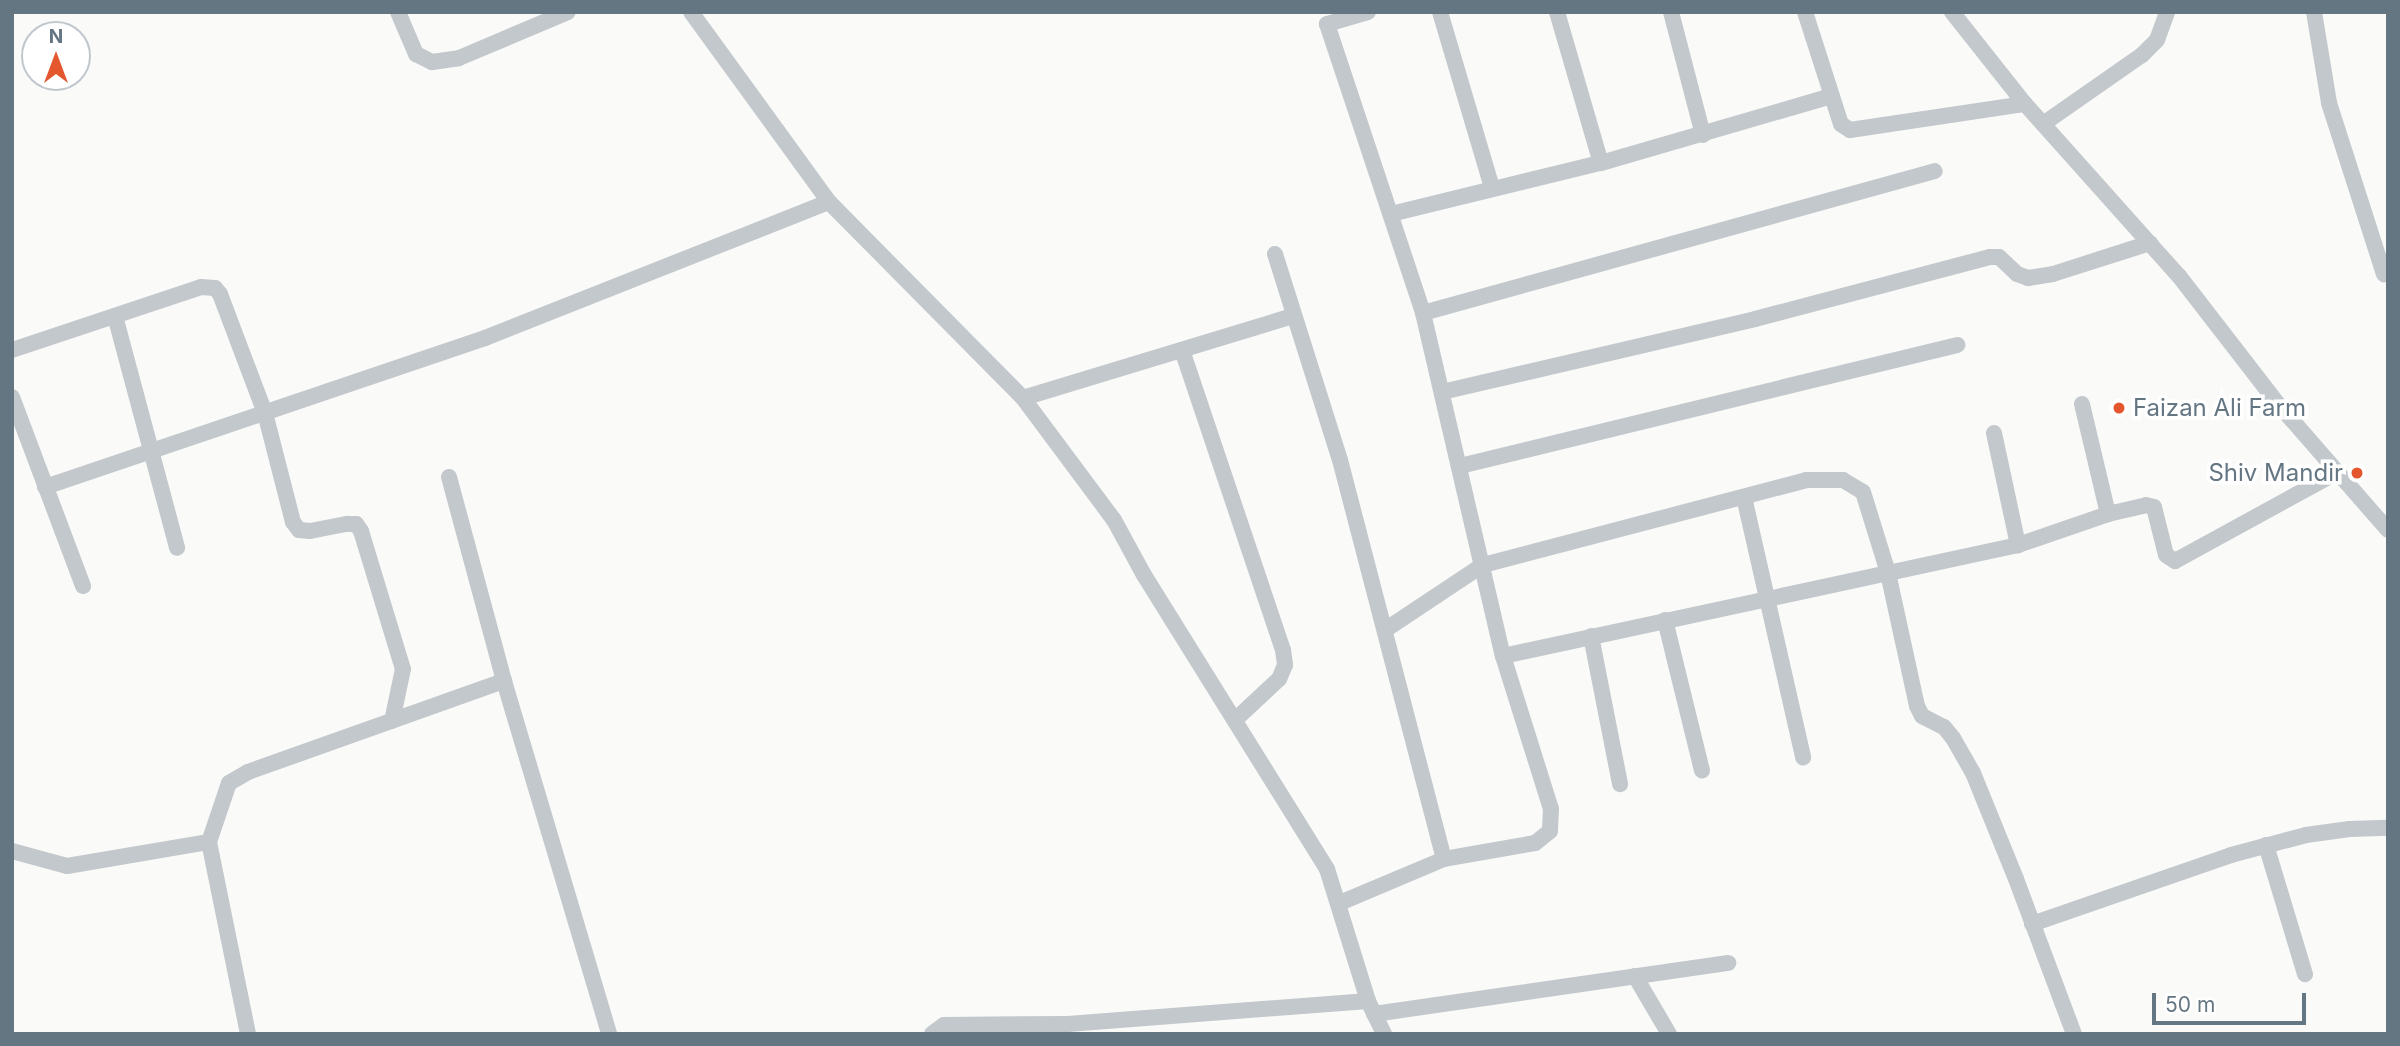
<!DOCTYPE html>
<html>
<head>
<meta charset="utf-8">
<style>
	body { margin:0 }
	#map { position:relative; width:2400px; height:1046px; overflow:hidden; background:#fafaf8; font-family:Inter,sans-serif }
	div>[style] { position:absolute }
	.street>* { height:16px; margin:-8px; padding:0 8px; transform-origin:8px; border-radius:8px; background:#c3c8cc }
	.dots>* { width:19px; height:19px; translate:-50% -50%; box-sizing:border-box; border:4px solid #fff; border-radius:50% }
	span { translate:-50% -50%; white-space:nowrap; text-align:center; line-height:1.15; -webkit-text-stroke:7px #fff; paint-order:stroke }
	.poi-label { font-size:24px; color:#657683 }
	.left { translate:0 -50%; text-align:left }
	.right { translate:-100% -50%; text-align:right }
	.frame { position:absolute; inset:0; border:14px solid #657683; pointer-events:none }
	.north { position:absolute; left:21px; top:21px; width:70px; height:70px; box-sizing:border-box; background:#fff; border:2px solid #c1c8cd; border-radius:50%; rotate:0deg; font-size:19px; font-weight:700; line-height:28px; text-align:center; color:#657683 }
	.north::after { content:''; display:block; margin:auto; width:24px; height:32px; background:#e4572e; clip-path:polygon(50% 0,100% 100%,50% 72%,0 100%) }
	.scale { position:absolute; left:2152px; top:993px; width:154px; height:32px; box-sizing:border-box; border:4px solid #657683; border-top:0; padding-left:9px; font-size:21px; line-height:24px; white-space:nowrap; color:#657683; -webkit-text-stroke:5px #fff; paint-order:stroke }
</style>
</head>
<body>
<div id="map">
	<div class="street">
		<i style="left:398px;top:12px;width:46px;rotate:66.8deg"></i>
		<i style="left:416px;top:54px;width:18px;rotate:27deg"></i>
		<i style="left:432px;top:62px;width:27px;rotate:-8deg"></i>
		<i style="left:459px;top:58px;width:118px;rotate:-22.9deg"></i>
		<i style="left:691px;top:12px;width:235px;rotate:54deg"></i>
		<i style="left:829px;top:202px;width:276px;rotate:45.3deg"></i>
		<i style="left:1023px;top:398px;width:152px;rotate:53.3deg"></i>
		<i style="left:1114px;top:520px;width:63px;rotate:61.4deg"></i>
		<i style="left:1144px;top:575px;width:346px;rotate:58.1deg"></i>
		<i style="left:1327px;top:869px;width:138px;rotate:72.7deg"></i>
		<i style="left:1368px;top:1001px;width:37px;rotate:64deg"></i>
		<i style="left:1368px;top:12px;width:43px;rotate:163.7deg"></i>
		<i style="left:1327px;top:24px;width:305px;rotate:71.6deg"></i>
		<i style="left:1423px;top:313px;width:352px;rotate:76.9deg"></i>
		<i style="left:1503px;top:656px;width:160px;rotate:72.6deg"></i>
		<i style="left:1551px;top:809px;width:22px;rotate:93deg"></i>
		<i style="left:1550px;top:831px;width:19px;rotate:141deg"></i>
		<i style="left:1535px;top:843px;width:92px;rotate:170deg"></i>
		<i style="left:1440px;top:12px;width:184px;rotate:73.5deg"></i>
		<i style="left:1557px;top:12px;width:157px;rotate:73.8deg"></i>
		<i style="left:1671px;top:12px;width:127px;rotate:75.4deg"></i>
		<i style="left:1805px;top:12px;width:118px;rotate:72.2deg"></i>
		<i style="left:1841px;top:124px;width:11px;rotate:34deg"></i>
		<i style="left:1850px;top:130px;width:177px;rotate:-8.5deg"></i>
		<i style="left:1952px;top:12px;width:117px;rotate:51.6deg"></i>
		<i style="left:2025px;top:104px;width:231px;rotate:48.2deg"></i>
		<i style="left:2179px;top:276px;width:162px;rotate:52.3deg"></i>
		<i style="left:2278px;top:404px;width:167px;rotate:48.9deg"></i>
		<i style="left:2314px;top:12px;width:92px;rotate:80.6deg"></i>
		<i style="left:2329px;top:103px;width:180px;rotate:72.2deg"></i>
		<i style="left:2043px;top:124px;width:121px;rotate:-34.9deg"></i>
		<i style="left:2142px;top:55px;width:21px;rotate:-45deg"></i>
		<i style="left:2157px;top:40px;width:30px;rotate:-70deg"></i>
		<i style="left:1391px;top:214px;width:216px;rotate:-13.7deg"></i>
		<i style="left:1601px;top:163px;width:240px;rotate:-16.2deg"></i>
		<i style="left:1275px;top:254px;width:216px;rotate:72.5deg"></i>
		<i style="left:1340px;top:460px;width:412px;rotate:75.4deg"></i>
		<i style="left:1444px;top:859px;width:113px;rotate:157.1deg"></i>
		<i style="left:1423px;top:313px;width:531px;rotate:-15.5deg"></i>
		<i style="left:115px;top:316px;width:240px;rotate:75deg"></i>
		<i style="left:12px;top:350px;width:199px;rotate:-18.4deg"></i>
		<i style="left:201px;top:287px;width:14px;rotate:4deg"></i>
		<i style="left:215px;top:288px;width:8px;rotate:50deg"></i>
		<i style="left:220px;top:294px;width:127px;rotate:69.3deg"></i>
		<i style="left:265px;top:413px;width:113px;rotate:75.6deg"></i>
		<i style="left:293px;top:522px;width:10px;rotate:53deg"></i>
		<i style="left:299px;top:530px;width:11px;rotate:5deg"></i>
		<i style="left:310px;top:531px;width:38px;rotate:-11deg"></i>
		<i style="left:347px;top:524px;width:9px"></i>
		<i style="left:356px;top:524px;width:9px;rotate:54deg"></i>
		<i style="left:361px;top:531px;width:144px;rotate:73.1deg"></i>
		<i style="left:403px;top:669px;width:53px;rotate:101.9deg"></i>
		<i style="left:1182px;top:350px;width:317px;rotate:71.4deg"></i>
		<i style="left:1283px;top:650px;width:15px;rotate:82deg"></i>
		<i style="left:1285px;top:665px;width:15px;rotate:113deg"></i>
		<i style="left:1279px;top:679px;width:60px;rotate:137deg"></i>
		<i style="left:1442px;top:392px;width:321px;rotate:-13.1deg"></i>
		<i style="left:1755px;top:319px;width:243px;rotate:-14.8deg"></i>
		<i style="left:1990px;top:257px;width:9px"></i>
		<i style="left:1999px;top:257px;width:25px;rotate:43deg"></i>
		<i style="left:2017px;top:274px;width:12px;rotate:20deg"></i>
		<i style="left:2028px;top:278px;width:25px;rotate:-9deg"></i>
		<i style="left:2053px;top:274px;width:102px;rotate:-17.7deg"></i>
		<i style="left:12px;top:397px;width:202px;rotate:69.4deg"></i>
		<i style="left:1023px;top:398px;width:282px;rotate:-16.9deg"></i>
		<i style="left:2082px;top:404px;width:113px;rotate:76.7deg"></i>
		<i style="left:1994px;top:433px;width:115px;rotate:77.9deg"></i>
		<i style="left:1460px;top:466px;width:512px;rotate:-13.68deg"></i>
		<i style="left:449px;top:477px;width:211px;rotate:74.9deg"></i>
		<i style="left:504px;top:681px;width:368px;rotate:73.4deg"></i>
		<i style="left:45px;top:487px;width:465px;rotate:-18.7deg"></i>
		<i style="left:485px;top:338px;width:370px;rotate:-21.6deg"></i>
		<i style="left:1744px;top:497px;width:267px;rotate:77.2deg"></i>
		<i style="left:1665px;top:620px;width:155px;rotate:76.2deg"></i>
		<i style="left:1385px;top:630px;width:118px;rotate:-33.6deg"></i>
		<i style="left:1483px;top:565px;width:334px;rotate:-14.7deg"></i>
		<i style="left:1806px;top:480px;width:37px"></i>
		<i style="left:1843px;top:480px;width:23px;rotate:31deg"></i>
		<i style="left:1863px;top:492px;width:85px;rotate:72.8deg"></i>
		<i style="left:1888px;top:573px;width:136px;rotate:77.7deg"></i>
		<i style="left:1917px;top:706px;width:11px;rotate:63deg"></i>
		<i style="left:1922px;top:716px;width:25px;rotate:27deg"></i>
		<i style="left:1944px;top:727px;width:14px;rotate:51deg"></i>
		<i style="left:1953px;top:738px;width:40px;rotate:60.3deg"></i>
		<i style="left:1973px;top:773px;width:114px;rotate:67.9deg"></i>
		<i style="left:2016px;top:879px;width:165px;rotate:69.5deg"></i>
		<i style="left:1591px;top:636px;width:151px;rotate:78.9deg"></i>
		<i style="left:1503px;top:656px;width:527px;rotate:-12.16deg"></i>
		<i style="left:2018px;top:545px;width:95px;rotate:-19deg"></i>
		<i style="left:2108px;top:514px;width:39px;rotate:-13deg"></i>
		<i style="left:2146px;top:505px;width:8px;rotate:14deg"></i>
		<i style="left:2154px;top:507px;width:49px;rotate:76deg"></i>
		<i style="left:2166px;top:555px;width:11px;rotate:34deg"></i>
		<i style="left:2175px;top:561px;width:183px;rotate:-28.7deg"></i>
		<i style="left:209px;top:842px;width:62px;rotate:-71.3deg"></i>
		<i style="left:229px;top:783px;width:22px;rotate:-30deg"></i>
		<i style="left:248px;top:772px;width:272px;rotate:-19.6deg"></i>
		<i style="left:2266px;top:845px;width:135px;rotate:73.2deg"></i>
		<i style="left:12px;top:851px;width:57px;rotate:15.3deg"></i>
		<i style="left:67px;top:866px;width:144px;rotate:-9.6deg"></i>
		<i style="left:209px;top:842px;width:196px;rotate:78.5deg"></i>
		<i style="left:2032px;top:924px;width:211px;rotate:-19.1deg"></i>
		<i style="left:2231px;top:855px;width:78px;rotate:-14.9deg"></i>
		<i style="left:2306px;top:835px;width:44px;rotate:-7.8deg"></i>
		<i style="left:2350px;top:829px;width:38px;rotate:-2deg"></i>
		<i style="left:1635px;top:976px;width:67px;rotate:59.6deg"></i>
		<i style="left:1374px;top:1014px;width:358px;rotate:-8.2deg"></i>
		<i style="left:932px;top:1034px;width:15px;rotate:-37deg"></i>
		<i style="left:944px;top:1025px;width:124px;rotate:-0.5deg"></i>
		<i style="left:1068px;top:1024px;width:301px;rotate:-4.4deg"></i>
	</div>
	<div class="dots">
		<i style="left:2119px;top:408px;background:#e4572e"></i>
		<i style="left:2357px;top:473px;background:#e4572e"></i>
	</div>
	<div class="poi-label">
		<span class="left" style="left:2133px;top:408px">Faizan Ali Farm</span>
		<span class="right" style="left:2343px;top:473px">Shiv Mandir</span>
	</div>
	<div class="frame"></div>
	<div class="north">N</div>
	<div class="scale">50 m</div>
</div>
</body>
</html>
